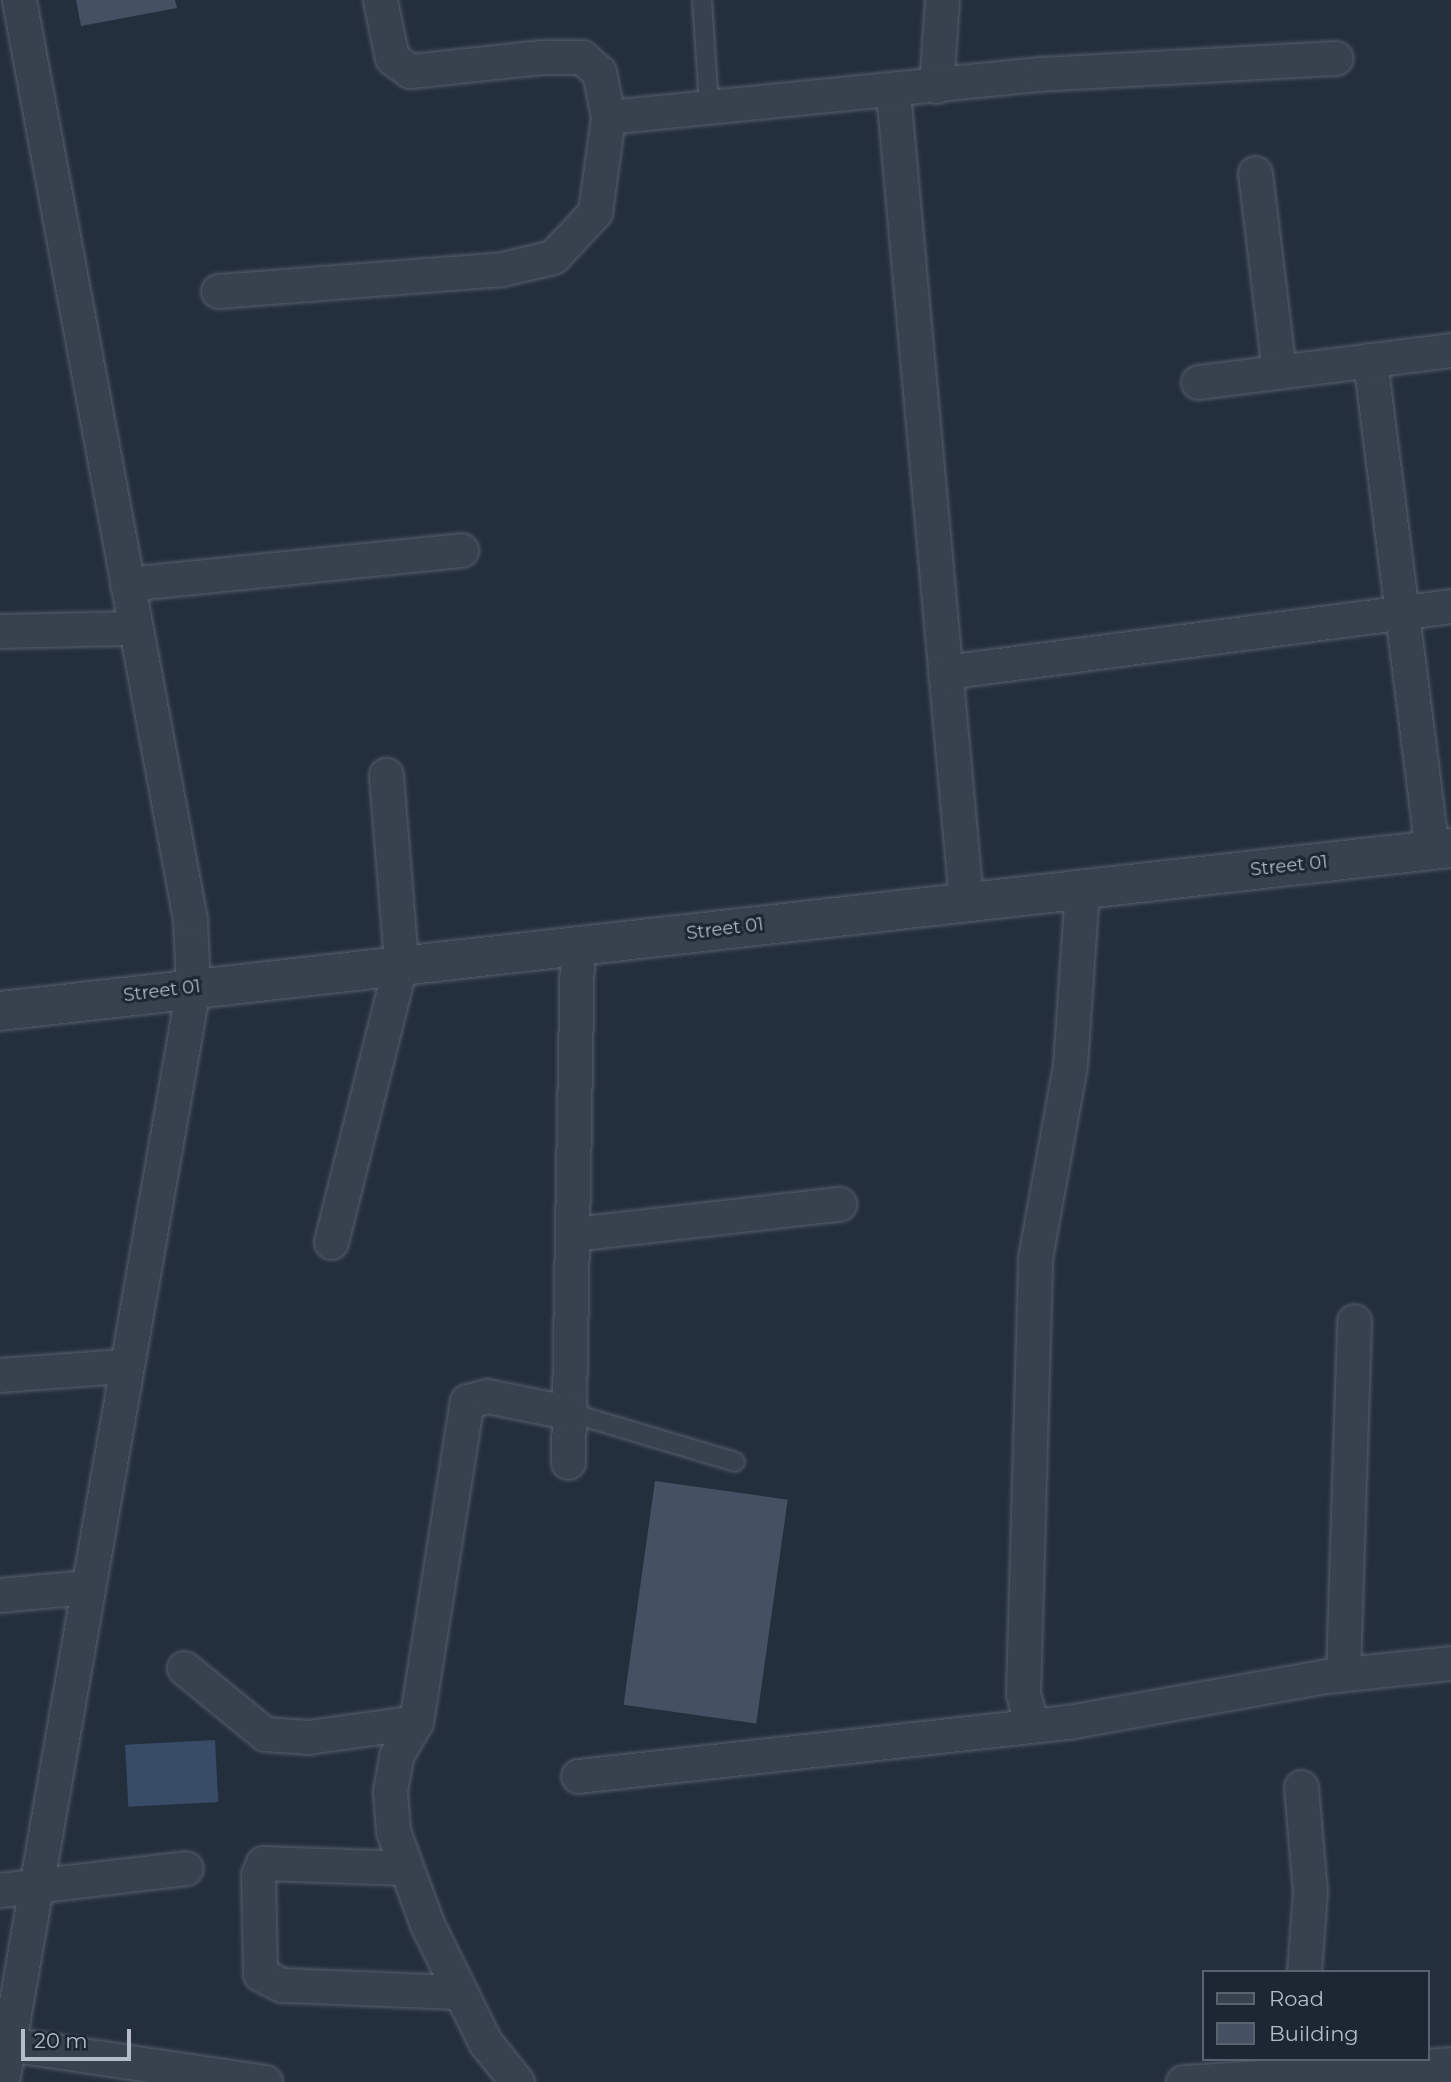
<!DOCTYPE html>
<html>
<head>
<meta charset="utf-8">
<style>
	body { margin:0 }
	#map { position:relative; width:1451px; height:2082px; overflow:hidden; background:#242f3e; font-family:Montserrat,sans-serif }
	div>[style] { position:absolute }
	.water>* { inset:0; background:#394c67; transform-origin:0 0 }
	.building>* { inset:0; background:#455162; transform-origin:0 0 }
	.roads { filter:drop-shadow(0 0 2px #565f6c) drop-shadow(0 0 2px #565f6c) }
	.service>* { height:18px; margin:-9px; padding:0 9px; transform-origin:9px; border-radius:9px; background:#38414e }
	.minor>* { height:33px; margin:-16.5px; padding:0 16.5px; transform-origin:16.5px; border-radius:16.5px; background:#38414e }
	.tertiary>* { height:38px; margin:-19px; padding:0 19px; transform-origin:19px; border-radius:19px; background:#38414e }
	span { translate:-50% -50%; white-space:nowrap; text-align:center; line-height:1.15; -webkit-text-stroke:6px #1d2633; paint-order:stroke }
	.street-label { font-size:18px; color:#b4bcc9 }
	.legend { position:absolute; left:1202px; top:1970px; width:228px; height:91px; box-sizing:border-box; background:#1d2633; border:2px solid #59626f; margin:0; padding:9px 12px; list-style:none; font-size:21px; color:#b4bcc9 }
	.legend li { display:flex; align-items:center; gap:14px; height:35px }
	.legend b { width:35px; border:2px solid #59626f }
	.scale { position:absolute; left:21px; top:2029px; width:110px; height:32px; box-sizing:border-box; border:4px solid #b4bcc9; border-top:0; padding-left:9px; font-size:21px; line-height:24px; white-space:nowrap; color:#b4bcc9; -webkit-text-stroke:5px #1d2633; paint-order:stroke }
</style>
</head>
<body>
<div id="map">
	<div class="water">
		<i style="left:215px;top:1740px;width:62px;height:90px;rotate:87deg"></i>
	</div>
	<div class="building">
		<i style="clip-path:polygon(76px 0,175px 0,177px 8px,81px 26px)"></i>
		<i style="left:655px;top:1481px;width:134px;height:226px;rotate:8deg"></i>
	</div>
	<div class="roads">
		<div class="service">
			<i style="left:702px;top:0;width:106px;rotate:86.2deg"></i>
			<i style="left:571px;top:1413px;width:171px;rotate:16.6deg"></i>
		</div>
		<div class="minor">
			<i style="left:936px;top:86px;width:86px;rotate:-86deg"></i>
			<i style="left:893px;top:92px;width:811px;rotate:84.84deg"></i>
			<i style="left:608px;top:117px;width:434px;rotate:-5.7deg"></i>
			<i style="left:1040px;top:74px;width:296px;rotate:-3.1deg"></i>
			<i style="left:1255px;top:173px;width:200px;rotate:83.1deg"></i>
			<i style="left:218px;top:291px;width:285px;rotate:-4.4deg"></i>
			<i style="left:502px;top:269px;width:52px;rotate:-13.2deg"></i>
			<i style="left:553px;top:257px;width:62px;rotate:-47deg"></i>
			<i style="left:595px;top:212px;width:96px;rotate:-82.2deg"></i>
			<i style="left:608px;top:117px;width:46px;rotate:-101.3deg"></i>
			<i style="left:599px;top:72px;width:23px;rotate:-139deg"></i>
			<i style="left:582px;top:57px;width:40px;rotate:180deg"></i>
			<i style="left:542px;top:57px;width:133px;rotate:173.9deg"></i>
			<i style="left:410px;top:71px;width:22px;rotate:-144deg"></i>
			<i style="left:392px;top:58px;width:59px;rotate:-101.7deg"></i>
			<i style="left:1370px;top:360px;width:494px;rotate:82.8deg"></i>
			<i style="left:1198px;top:382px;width:255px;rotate:-7.2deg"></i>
			<i style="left:127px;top:584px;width:336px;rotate:-5.8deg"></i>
			<i style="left:0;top:631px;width:135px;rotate:-1.3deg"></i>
			<i style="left:945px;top:672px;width:510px;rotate:-7.43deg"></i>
			<i style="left:574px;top:1234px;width:267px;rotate:-6.5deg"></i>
			<i style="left:331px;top:1242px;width:289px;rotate:-76deg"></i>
			<i style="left:401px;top:962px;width:188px;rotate:-94.6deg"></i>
			<i style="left:0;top:1375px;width:123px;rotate:-4.2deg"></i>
			<i style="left:568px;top:1462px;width:516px;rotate:-89deg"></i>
			<i style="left:0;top:1595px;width:86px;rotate:-5.3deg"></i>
			<i style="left:184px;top:1668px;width:104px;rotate:39.2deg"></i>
			<i style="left:265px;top:1734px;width:43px;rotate:4deg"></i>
			<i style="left:308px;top:1737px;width:109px;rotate:-7.9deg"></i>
			<i style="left:1343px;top:1673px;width:352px;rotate:-88.2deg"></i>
			<i style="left:1031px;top:1722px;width:29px;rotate:-106deg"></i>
			<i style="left:1023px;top:1694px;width:436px;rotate:-88.4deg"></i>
			<i style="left:1035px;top:1258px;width:196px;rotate:-79.7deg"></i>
			<i style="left:1070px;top:1065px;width:177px;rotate:-86.1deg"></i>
			<i style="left:578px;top:1776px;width:493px;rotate:-6.3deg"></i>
			<i style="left:1068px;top:1722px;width:263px;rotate:-10.1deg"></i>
			<i style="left:1327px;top:1676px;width:125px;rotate:-6deg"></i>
			<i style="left:1301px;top:1787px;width:105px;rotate:85.1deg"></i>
			<i style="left:1310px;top:1892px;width:80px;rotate:94.3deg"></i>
			<i style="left:406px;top:1868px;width:143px;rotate:-178deg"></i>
			<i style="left:263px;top:1863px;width:13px;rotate:113deg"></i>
			<i style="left:258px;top:1875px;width:99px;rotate:88.8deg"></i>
			<i style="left:260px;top:1974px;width:25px;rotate:27deg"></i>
			<i style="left:282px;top:1985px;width:176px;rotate:2.3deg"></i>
			<i style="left:0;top:1890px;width:187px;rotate:-6.7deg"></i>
			<i style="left:8px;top:2044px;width:260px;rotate:8.4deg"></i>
			<i style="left:2px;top:2082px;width:1111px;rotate:-80.1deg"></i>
			<i style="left:193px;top:988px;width:69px;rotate:-92.5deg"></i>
			<i style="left:190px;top:919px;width:935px;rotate:-100.54deg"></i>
			<i style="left:517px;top:2082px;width:51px;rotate:-128.7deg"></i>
			<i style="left:485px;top:2042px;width:131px;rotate:-116.2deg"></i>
			<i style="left:427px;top:1924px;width:99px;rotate:-110.1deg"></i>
			<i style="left:393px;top:1831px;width:40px;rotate:-94.3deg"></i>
			<i style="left:390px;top:1791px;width:36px;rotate:-80deg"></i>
			<i style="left:396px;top:1756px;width:39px;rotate:-60deg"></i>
			<i style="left:416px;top:1722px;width:325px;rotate:-81deg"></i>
			<i style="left:467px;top:1401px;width:21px;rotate:-14deg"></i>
			<i style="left:487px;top:1396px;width:86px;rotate:11.4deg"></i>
			<i style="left:1183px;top:2082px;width:269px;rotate:-3.8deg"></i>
		</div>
		<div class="tertiary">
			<i style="left:0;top:1011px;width:1460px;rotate:-6.41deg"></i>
		</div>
	</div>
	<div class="street-label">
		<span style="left:1289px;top:866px;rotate:-6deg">Street 01</span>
		<span style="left:725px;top:929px;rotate:-7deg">Street 01</span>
		<span style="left:162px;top:991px;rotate:-7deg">Street 01</span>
	</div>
	<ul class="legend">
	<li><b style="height:9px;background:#38414e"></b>Road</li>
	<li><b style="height:19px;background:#455162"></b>Building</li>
	</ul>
	<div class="scale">20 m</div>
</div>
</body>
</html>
